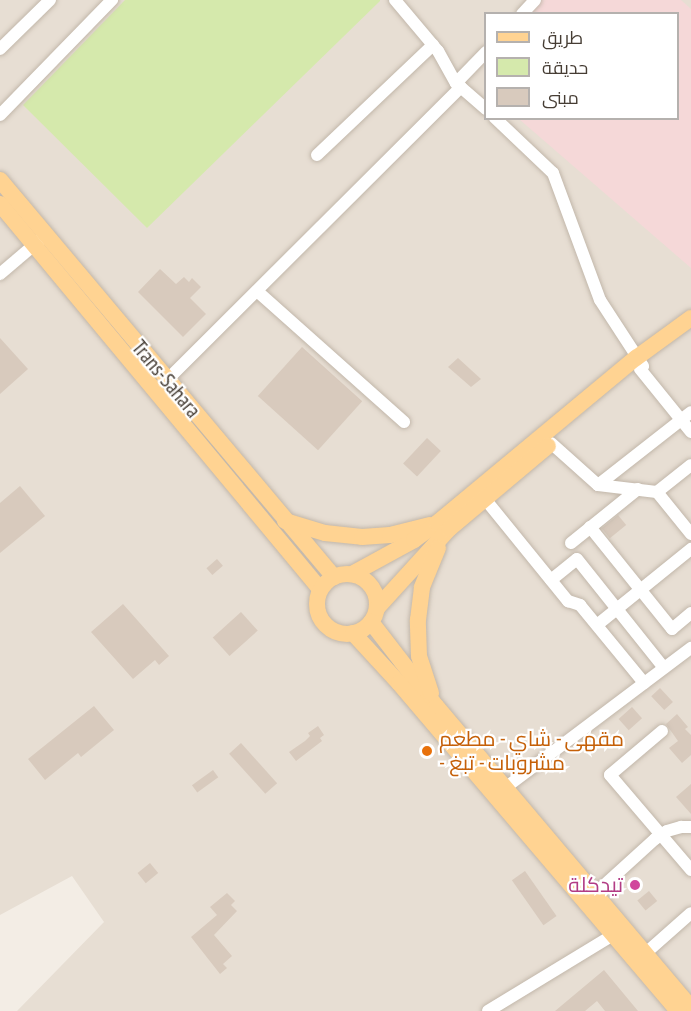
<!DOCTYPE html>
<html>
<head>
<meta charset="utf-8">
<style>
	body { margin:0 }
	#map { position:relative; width:691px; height:1011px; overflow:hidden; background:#f3ede5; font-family:"PT Sans Narrow",Cairo,sans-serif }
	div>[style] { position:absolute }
	.residential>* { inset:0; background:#e7ded3 }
	.medical>* { inset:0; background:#f5d8d8 }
	.green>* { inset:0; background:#d5e9ac }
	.building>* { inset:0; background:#d8cabd; transform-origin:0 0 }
	.roads { filter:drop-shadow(0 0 2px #c2b7aa) drop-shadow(0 0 2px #c2b7aa) }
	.minor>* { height:12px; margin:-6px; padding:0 6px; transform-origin:6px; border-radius:6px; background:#fff }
	.major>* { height:16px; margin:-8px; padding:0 8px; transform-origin:8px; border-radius:8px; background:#ffd392 }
	.major>.ring { margin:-8px; padding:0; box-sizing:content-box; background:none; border:16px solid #ffd392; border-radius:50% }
	.dots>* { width:16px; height:16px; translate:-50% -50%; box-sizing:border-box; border:3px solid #fff; border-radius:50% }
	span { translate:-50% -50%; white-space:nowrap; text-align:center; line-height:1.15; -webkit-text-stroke:4.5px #fff; paint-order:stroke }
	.street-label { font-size:21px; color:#463d34 }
	.food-label { font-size:21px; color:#c56008 }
	.left { translate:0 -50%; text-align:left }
	.hotel-label { font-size:21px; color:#b23c85 }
	.right { translate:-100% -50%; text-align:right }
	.legend { position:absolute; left:484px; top:12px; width:195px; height:108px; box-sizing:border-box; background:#fff; border:2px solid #b5b1ae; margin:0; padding:8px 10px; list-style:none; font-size:18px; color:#463d34 }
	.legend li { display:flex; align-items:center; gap:12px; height:30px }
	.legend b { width:30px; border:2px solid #b5b1ae }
</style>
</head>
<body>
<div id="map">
	<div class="residential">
		<i style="clip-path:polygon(evenodd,0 0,691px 0,691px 1011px,17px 1011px,104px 922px,72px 876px,0 915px,0 0,486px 14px,678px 14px,678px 118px,486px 118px,486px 14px)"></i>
	</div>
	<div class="medical">
		<i style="clip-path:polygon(542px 0,681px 0,691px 9px,691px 268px,519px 119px,678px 118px,678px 14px,529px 13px)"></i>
	</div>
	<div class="green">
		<i style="clip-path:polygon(125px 0,380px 0,380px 1px,147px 228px,23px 105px)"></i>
	</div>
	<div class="building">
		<i style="clip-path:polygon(160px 269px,176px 284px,184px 277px,189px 282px,192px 278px,201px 287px,190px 298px,206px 314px,183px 337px,138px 292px)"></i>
		<i style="clip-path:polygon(0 338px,28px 369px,0 394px)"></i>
		<i style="left:302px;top:347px;width:81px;height:66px;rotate:42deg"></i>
		<i style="clip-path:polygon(458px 358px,481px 379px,471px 387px,448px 367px)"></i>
		<i style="left:427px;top:438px;width:19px;height:35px;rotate:43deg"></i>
		<i style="clip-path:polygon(20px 486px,45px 516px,0 553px,0 503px)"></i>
		<i style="left:618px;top:515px;width:13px;height:21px;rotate:51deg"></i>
		<i style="left:217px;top:559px;width:9px;height:14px;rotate:49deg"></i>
		<i style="clip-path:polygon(123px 604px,169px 656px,159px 665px,155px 660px,133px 679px,91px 632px)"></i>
		<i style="left:241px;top:612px;width:25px;height:38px;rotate:48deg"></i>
		<i style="left:660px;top:688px;width:19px;height:12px;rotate:47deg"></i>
		<i style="clip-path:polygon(94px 706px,114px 730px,81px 757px,78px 753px,45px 780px,28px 759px)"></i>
		<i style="left:632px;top:707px;width:15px;height:18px;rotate:48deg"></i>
		<i style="clip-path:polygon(677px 714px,688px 727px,685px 729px,691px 735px,691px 755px,682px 763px,669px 748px,678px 741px,666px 724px)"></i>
		<i style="clip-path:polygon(318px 726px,324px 735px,320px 738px,322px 741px,296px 761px,289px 752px,305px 741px,310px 736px,308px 733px)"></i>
		<i style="left:241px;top:743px;width:54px;height:16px;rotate:48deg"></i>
		<i style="left:213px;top:770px;width:9px;height:26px;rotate:54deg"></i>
		<i style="clip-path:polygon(691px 784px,691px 814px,676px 797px)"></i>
		<i style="left:150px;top:863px;width:13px;height:16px;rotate:51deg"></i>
		<i style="left:525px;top:871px;width:55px;height:16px;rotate:55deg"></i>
		<i style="left:649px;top:891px;width:13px;height:15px;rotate:51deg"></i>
		<i style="clip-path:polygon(227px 893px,235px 901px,231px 905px,237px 911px,214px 935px,232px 956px,223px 964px,227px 968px,220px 974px,191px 937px,217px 915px,210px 907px)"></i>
		<i style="clip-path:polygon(604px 970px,638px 1011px,605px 1011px,597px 1001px,585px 1011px,555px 1011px)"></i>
	</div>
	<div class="roads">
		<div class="minor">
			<i style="left:395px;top:0;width:67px;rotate:49.9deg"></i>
			<i style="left:438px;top:51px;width:37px;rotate:61deg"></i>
			<i style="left:456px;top:83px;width:40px;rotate:41deg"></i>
			<i style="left:522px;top:14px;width:19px;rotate:-47deg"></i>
			<i style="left:0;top:49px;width:70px;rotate:-44.4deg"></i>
			<i style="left:456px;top:83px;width:43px;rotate:-45.9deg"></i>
			<i style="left:0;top:115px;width:161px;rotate:-45.8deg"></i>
			<i style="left:495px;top:118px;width:80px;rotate:43.5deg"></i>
			<i style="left:553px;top:173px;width:135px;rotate:69.7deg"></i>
			<i style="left:600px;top:300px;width:79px;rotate:56.9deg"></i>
			<i style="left:317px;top:155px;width:160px;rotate:-43.5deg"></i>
			<i style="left:0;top:274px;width:52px;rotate:-40.4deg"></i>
			<i style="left:257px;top:291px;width:197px;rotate:41.7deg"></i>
			<i style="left:640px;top:369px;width:81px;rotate:51deg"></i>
			<i style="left:167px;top:380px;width:415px;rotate:-44.9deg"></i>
			<i style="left:551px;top:443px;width:63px;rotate:41.8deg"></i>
			<i style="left:598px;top:485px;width:59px;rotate:6.8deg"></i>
			<i style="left:657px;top:492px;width:43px;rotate:-38.5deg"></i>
			<i style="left:598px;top:485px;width:118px;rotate:-38.1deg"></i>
			<i style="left:657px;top:492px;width:54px;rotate:51deg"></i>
			<i style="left:485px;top:499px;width:132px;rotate:50.9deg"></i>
			<i style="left:568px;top:601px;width:13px;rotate:18deg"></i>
			<i style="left:580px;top:605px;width:101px;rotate:50.6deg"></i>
			<i style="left:590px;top:527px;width:131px;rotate:51.2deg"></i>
			<i style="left:672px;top:629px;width:25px;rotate:-40deg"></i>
			<i style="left:571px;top:543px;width:86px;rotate:-38.9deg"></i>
			<i style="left:551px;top:580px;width:33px;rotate:-39deg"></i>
			<i style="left:577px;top:559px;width:139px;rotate:51.4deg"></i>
			<i style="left:597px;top:625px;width:121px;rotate:-39deg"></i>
			<i style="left:662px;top:731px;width:68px;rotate:139.8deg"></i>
			<i style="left:610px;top:775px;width:125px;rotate:49.5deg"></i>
			<i style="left:505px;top:788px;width:233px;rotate:-37deg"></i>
			<i style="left:589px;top:899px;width:89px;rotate:-42.3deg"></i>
			<i style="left:655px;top:839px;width:14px;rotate:-34deg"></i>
			<i style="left:667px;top:831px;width:15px;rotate:-16deg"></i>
			<i style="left:681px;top:827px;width:10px"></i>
			<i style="left:639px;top:959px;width:69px;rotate:-41.5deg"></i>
			<i style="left:488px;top:1011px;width:146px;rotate:-31.3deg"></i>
		</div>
		<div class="major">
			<i style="left:0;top:180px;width:519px;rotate:49.93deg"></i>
			<i style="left:0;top:204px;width:501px;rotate:50.27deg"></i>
			<i style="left:285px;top:521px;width:42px;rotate:16.7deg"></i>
			<i style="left:325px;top:533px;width:37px;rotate:6deg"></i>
			<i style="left:362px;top:537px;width:28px;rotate:-4deg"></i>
			<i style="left:390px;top:535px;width:41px;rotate:-14deg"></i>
			<i style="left:352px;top:574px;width:71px;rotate:-28.7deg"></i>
			<i style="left:414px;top:540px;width:29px;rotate:-36deg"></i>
			<i style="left:437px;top:523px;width:259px;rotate:-39.7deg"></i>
			<i style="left:636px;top:358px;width:68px;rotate:-36deg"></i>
			<i class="ring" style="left:317px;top:574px;width:44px;height:44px"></i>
			<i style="left:377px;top:608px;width:107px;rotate:-47.7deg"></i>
			<i style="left:449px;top:529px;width:129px;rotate:-40deg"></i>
			<i style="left:371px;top:622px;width:106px;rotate:52.3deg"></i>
			<i style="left:436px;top:706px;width:395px;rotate:49.8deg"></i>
			<i style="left:353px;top:633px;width:68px;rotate:47.4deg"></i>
			<i style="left:399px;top:683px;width:431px;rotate:49.6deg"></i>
			<i style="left:431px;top:693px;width:39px;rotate:-108deg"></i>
			<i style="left:419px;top:656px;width:36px;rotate:-92deg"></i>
			<i style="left:418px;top:620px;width:33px;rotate:-83deg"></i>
			<i style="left:422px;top:587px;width:42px;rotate:-67.7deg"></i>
		</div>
	</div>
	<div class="dots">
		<i style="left:427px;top:751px;background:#e8710a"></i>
		<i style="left:635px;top:885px;background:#d1479c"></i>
	</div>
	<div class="street-label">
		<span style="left:166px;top:379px;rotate:50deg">Trans-Sahara</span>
	</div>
	<div class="food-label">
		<span class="left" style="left:439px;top:751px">مقهى - شاي - مطعم<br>- مشروبات - تبغ</span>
	</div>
	<div class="hotel-label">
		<span class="right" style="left:623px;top:885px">تيدكلة</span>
	</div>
	<ul class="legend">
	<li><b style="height:8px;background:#ffd392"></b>طريق</li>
	<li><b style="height:16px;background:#d5e9ac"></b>حديقة</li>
	<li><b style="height:16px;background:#d8cabd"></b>مبنى</li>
	</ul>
</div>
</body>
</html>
